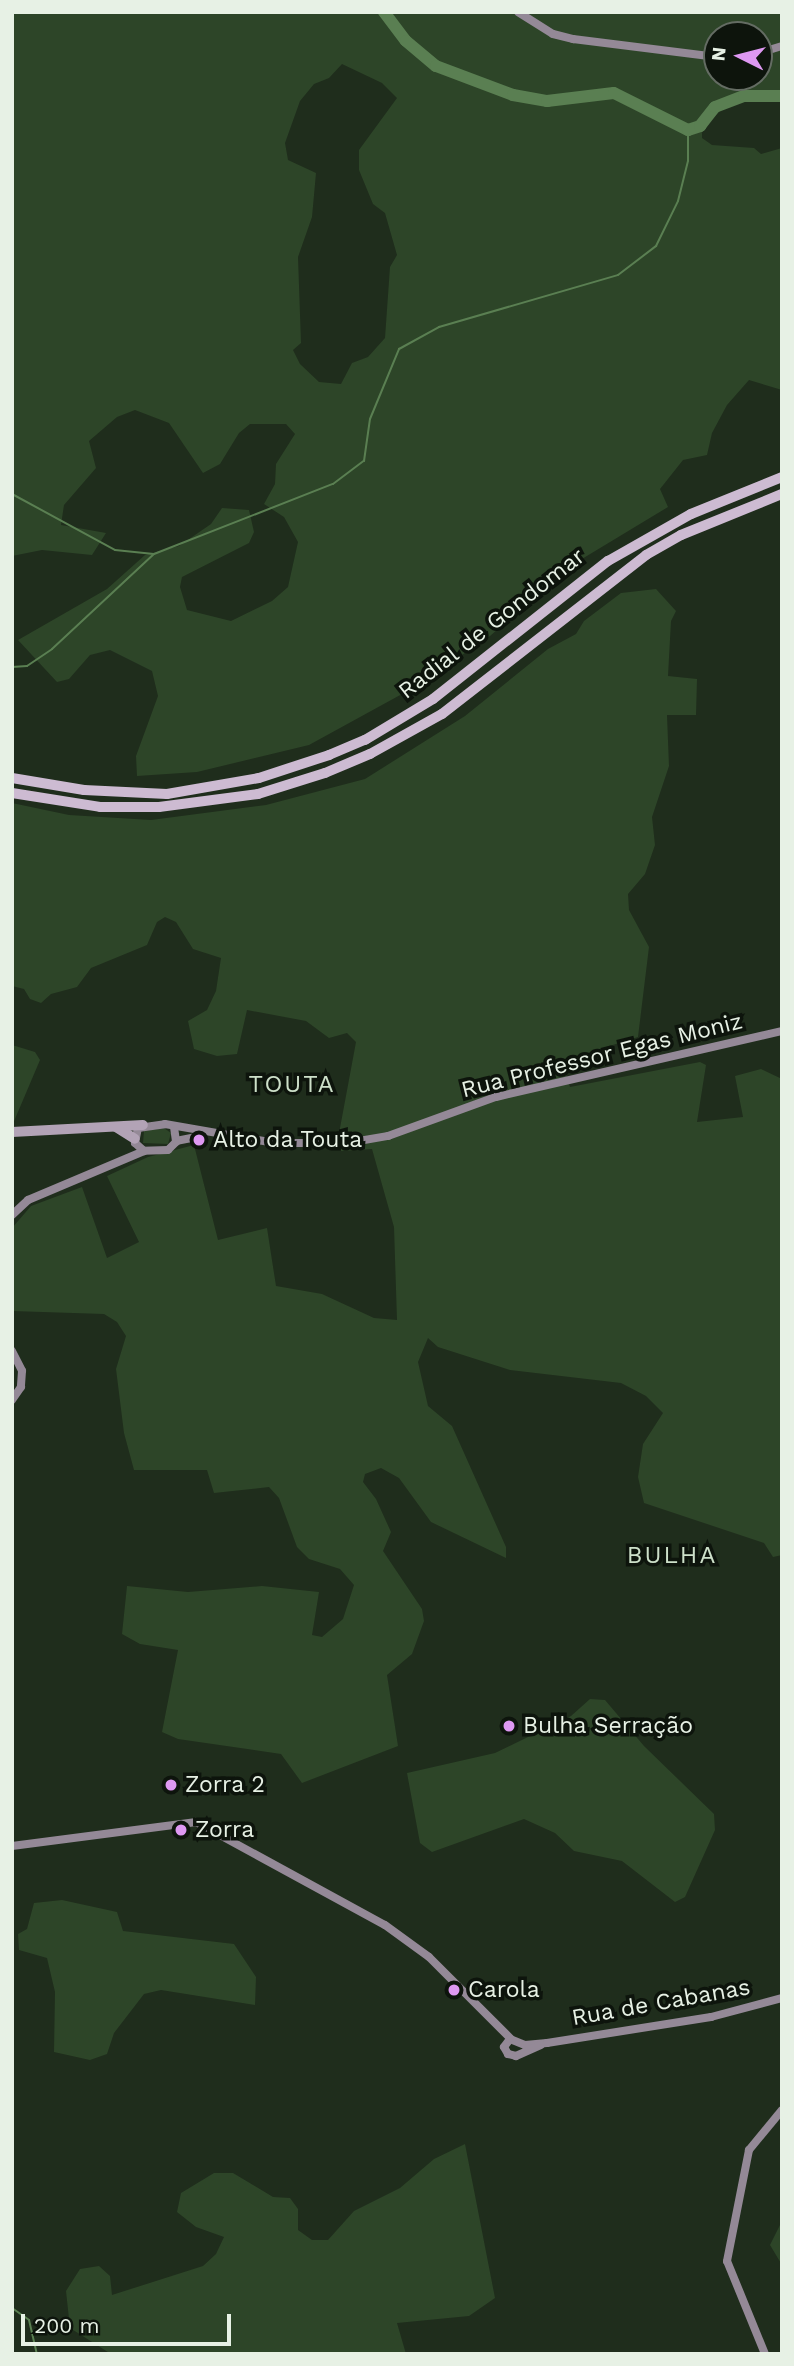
<!DOCTYPE html>
<html>
<head>
<meta charset="utf-8">
<style>
	body { margin:0 }
	#map { position:relative; width:794px; height:2366px; overflow:hidden; background:#1f2d1c; font-family:"Work Sans",sans-serif }
	div>[style] { position:absolute }
	.green>* { inset:0; background:#2d4528 }
	.stream>* { height:2px; margin:-1px; padding:0 1px; transform-origin:1px; border-radius:1px; background:#5a7f52 }
	.river>* { height:12px; margin:-6px; padding:0 6px; transform-origin:6px; border-radius:6px; background:#5a7f52 }
	.secondary>* { height:8px; margin:-4px; padding:0 4px; transform-origin:4px; border-radius:4px; background:#948997 }
	.primary>* { height:10px; margin:-5px; padding:0 5px; transform-origin:5px; border-radius:5px; background:#b2a3b6 }
	.highway>* { height:10px; margin:-5px; padding:0 5px; transform-origin:5px; border-radius:5px; background:#cdbbd2 }
	.dots>* { width:19px; height:19px; translate:-50% -50%; box-sizing:border-box; border:4px solid #0d140c; border-radius:50% }
	span { translate:-50% -50%; white-space:nowrap; text-align:center; line-height:1.15; -webkit-text-stroke:7px #0d140c; paint-order:stroke }
	.street-label { font-size:23px; color:#e7f1e5 }
	.poi-label { font-size:23px; color:#e7f1e5 }
	.left { translate:0 -50%; text-align:left }
	.neighbourhood-label { font-size:24px; color:#cde0c9; letter-spacing:2px }
	.frame { position:absolute; inset:0; border:14px solid #e7f1e5; pointer-events:none }
	.north { position:absolute; left:703px; top:21px; width:70px; height:70px; box-sizing:border-box; background:#0d140c; border:2px solid #646c63; border-radius:50%; rotate:276deg; font-size:19px; font-weight:700; line-height:28px; text-align:center; color:#e7f1e5 }
	.north::after { content:''; display:block; margin:auto; width:24px; height:32px; background:#de98f2; clip-path:polygon(50% 0,100% 100%,50% 72%,0 100%) }
	.scale { position:absolute; left:21px; top:2314px; width:210px; height:32px; box-sizing:border-box; border:4px solid #e7f1e5; border-top:0; padding-left:9px; font-size:21px; line-height:24px; white-space:nowrap; color:#e7f1e5; -webkit-text-stroke:5px #0d140c; paint-order:stroke }
</style>
</head>
<body>
<div id="map">
	<div class="green">
		<i style="clip-path:polygon(evenodd,12px 12px,782px 12px,782px 95px,732px 99px,702px 129px,702px 138px,712px 145px,754px 148px,761px 154px,782px 148px,782px 390px,749px 380px,727px 405px,712px 433px,707px 455px,683px 460px,660px 489px,668px 507px,572px 565px,490px 636px,413px 688px,309px 745px,197px 772px,137px 776px,136px 756px,158px 696px,152px 671px,110px 650px,90px 655px,69px 679px,57px 682px,18px 640px,107px 589px,145px 555px,179px 546px,211px 524px,222px 508px,249px 510px,254px 532px,249px 543px,182px 577px,180px 587px,187px 610px,231px 621px,272px 601px,288px 587px,298px 542px,284px 517px,264px 504px,275px 484px,276px 464px,295px 434px,286px 424px,250px 424px,239px 433px,220px 464px,203px 473px,169px 423px,135px 410px,117px 417px,89px 441px,96px 468px,64px 505px,61px 525px,106px 533px,92px 555px,42px 550px,12px 556px,12px 12px,717px 35px,759px 35px,759px 77px,717px 77px,717px 35px,12px 12px,342px 64px,382px 83px,397px 98px,359px 150px,359px 170px,373px 204px,385px 213px,397px 255px,390px 267px,385px 338px,368px 357px,352px 363px,341px 384px,319px 382px,300px 364px,293px 350px,301px 343px,298px 257px,312px 217px,316px 173px,288px 160px,285px 143px,300px 101px,314px 84px,329px 78px,342px 64px)"></i>
		<i style="clip-path:polygon(656px 589px,676px 611px,671px 621px,668px 676px,697px 679px,696px 715px,667px 715px,669px 766px,652px 817px,655px 845px,645px 874px,628px 894px,629px 910px,649px 947px,638px 1037px,562px 1061px,570px 1087px,700px 1062px,706px 1065px,697px 1122px,743px 1117px,735px 1076px,761px 1069px,782px 1079px,782px 1555px,773px 1557px,764px 1543px,644px 1503px,638px 1477px,643px 1444px,663px 1413px,646px 1396px,621px 1383px,510px 1370px,438px 1347px,428px 1338px,418px 1362px,428px 1406px,452px 1426px,506px 1547px,506px 1558px,431px 1522px,399px 1478px,381px 1468px,365px 1474px,363px 1482px,376px 1499px,391px 1532px,383px 1551px,422px 1609px,424px 1621px,412px 1654px,387px 1675px,398px 1746px,302px 1783px,281px 1754px,178px 1739px,162px 1732px,178px 1650px,140px 1644px,122px 1634px,127px 1586px,188px 1592px,262px 1586px,319px 1592px,312px 1635px,322px 1637px,343px 1619px,354px 1585px,340px 1569px,309px 1559px,297px 1547px,279px 1498px,269px 1487px,214px 1493px,207px 1470px,134px 1470px,124px 1433px,116px 1369px,126px 1336px,117px 1322px,104px 1314px,12px 1311px,12px 1228px,31px 1206px,82px 1187px,107px 1258px,139px 1242px,107px 1176px,148px 1157px,194px 1145px,218px 1240px,267px 1228px,276px 1286px,322px 1294px,374px 1318px,397px 1320px,394px 1227px,372px 1149px,341px 1151px,340px 1128px,356px 1042px,347px 1033px,329px 1038px,306px 1021px,247px 1010px,237px 1054px,217px 1056px,194px 1049px,188px 1021px,207px 1010px,216px 991px,221px 958px,193px 949px,176px 922px,165px 917px,157px 922px,147px 945px,91px 968px,77px 987px,51px 994px,41px 1003px,30px 999px,24px 989px,12px 986px,12px 803px,69px 815px,151px 820px,266px 805px,365px 779px,465px 716px,548px 649px,576px 634px,584px 621px,621px 593px)"></i>
		<i style="clip-path:polygon(12px 1045px,35px 1052px,40px 1060px,12px 1126px)"></i>
		<i style="clip-path:polygon(164px 1128px,171px 1133px,168px 1144px,143px 1143px,144px 1131px)"></i>
		<i style="clip-path:polygon(590px 1699px,605px 1700px,644px 1746px,714px 1814px,715px 1830px,685px 1897px,675px 1902px,622px 1861px,574px 1851px,555px 1833px,524px 1819px,432px 1852px,420px 1843px,407px 1773px,495px 1753px,571px 1716px)"></i>
		<i style="clip-path:polygon(62px 1900px,117px 1912px,123px 1931px,234px 1944px,256px 1977px,255px 2005px,161px 1990px,144px 1994px,114px 2033px,107px 2054px,90px 2060px,54px 2052px,55px 1992px,47px 1958px,19px 1950px,18px 1934px,27px 1929px,34px 1903px)"></i>
		<i style="clip-path:polygon(465px 2144px,495px 2298px,469px 2316px,397px 2323px,406px 2354px,111px 2354px,70px 2328px,66px 2291px,80px 2269px,99px 2266px,110px 2276px,112px 2295px,203px 2266px,216px 2254px,224px 2237px,196px 2227px,177px 2212px,181px 2193px,214px 2173px,233px 2173px,273px 2197px,290px 2198px,298px 2209px,298px 2230px,312px 2240px,328px 2240px,354px 2211px,400px 2188px,434px 2159px)"></i>
		<i style="clip-path:polygon(782px 2221px,782px 2265px,770px 2245px)"></i>
	</div>
	<div class="stream">
		<i style="left:12px;top:494px;width:117px;rotate:28.5deg"></i>
		<i style="left:115px;top:550px;width:39px;rotate:6deg"></i>
		<i style="left:12px;top:667px;width:15px;rotate:-4deg"></i>
		<i style="left:27px;top:666px;width:30px;rotate:-34deg"></i>
		<i style="left:52px;top:649px;width:139px;rotate:-43deg"></i>
		<i style="left:154px;top:554px;width:192px;rotate:-21.4deg"></i>
		<i style="left:333px;top:484px;width:39px;rotate:-37deg"></i>
		<i style="left:364px;top:461px;width:42px;rotate:-81.9deg"></i>
		<i style="left:370px;top:419px;width:76px;rotate:-67.5deg"></i>
		<i style="left:399px;top:349px;width:46px;rotate:-28.8deg"></i>
		<i style="left:439px;top:327px;width:186px;rotate:-16.2deg"></i>
		<i style="left:618px;top:275px;width:48px;rotate:-37.3deg"></i>
		<i style="left:656px;top:246px;width:50px;rotate:-63.9deg"></i>
		<i style="left:678px;top:201px;width:41px;rotate:-76deg"></i>
		<i style="left:688px;top:161px;width:31px;rotate:-90deg"></i>
		<i style="left:12px;top:2308px;width:21px;rotate:35deg"></i>
		<i style="left:29px;top:2320px;width:35px;rotate:77deg"></i>
	</div>
	<div class="river">
		<i style="left:384px;top:12px;width:36px;rotate:53deg"></i>
		<i style="left:406px;top:41px;width:39px;rotate:40deg"></i>
		<i style="left:436px;top:66px;width:82px;rotate:20.6deg"></i>
		<i style="left:513px;top:95px;width:35px;rotate:10deg"></i>
		<i style="left:547px;top:101px;width:67px;rotate:-6.8deg"></i>
		<i style="left:614px;top:93px;width:83px;rotate:26.6deg"></i>
		<i style="left:688px;top:130px;width:13px;rotate:-18deg"></i>
		<i style="left:700px;top:126px;width:24px;rotate:-52deg"></i>
		<i style="left:715px;top:107px;width:31px;rotate:-21deg"></i>
		<i style="left:744px;top:96px;width:38px"></i>
	</div>
	<div class="secondary">
		<i style="left:518px;top:12px;width:41px;rotate:32.2deg"></i>
		<i style="left:553px;top:34px;width:21px;rotate:14deg"></i>
		<i style="left:573px;top:39px;width:145px;rotate:7.1deg"></i>
		<i style="left:759px;top:53px;width:24px;rotate:-17deg"></i>
		<i style="left:174px;top:1127px;width:15px;rotate:82deg"></i>
		<i style="left:176px;top:1142px;width:11px;rotate:135deg"></i>
		<i style="left:168px;top:1150px;width:24px;rotate:178deg"></i>
		<i style="left:144px;top:1151px;width:12px;rotate:-138deg"></i>
		<i style="left:135px;top:1143px;width:15px;rotate:-79deg"></i>
		<i style="left:138px;top:1128px;width:27px;rotate:-8deg"></i>
		<i style="left:165px;top:1124px;width:112px;rotate:9.8deg"></i>
		<i style="left:275px;top:1143px;width:72px"></i>
		<i style="left:347px;top:1143px;width:42px;rotate:-9.7deg"></i>
		<i style="left:388px;top:1136px;width:115px;rotate:-19.9deg"></i>
		<i style="left:496px;top:1097px;width:294px;rotate:-13deg"></i>
		<i style="left:176px;top:1141px;width:26px;rotate:-11deg"></i>
		<i style="left:12px;top:1215px;width:22px;rotate:-43deg"></i>
		<i style="left:28px;top:1200px;width:126px;rotate:-22.9deg"></i>
		<i style="left:12px;top:1351px;width:22px;rotate:63deg"></i>
		<i style="left:22px;top:1371px;width:16px;rotate:94deg"></i>
		<i style="left:21px;top:1387px;width:16px;rotate:125deg"></i>
		<i style="left:12px;top:1846px;width:186px;rotate:-7.4deg"></i>
		<i style="left:196px;top:1822px;width:215px;rotate:28.6deg"></i>
		<i style="left:385px;top:1925px;width:54px;rotate:36deg"></i>
		<i style="left:429px;top:1957px;width:116px;rotate:45deg"></i>
		<i style="left:504px;top:2047px;width:10px;rotate:-53deg"></i>
		<i style="left:510px;top:2039px;width:16px;rotate:22deg"></i>
		<i style="left:525px;top:2045px;width:22px;rotate:-5deg"></i>
		<i style="left:547px;top:2043px;width:166px;rotate:-9deg"></i>
		<i style="left:711px;top:2017px;width:73px;rotate:-15deg"></i>
		<i style="left:504px;top:2047px;width:8px;rotate:60deg"></i>
		<i style="left:508px;top:2054px;width:8px;rotate:14deg"></i>
		<i style="left:516px;top:2056px;width:27px;rotate:-24deg"></i>
		<i style="left:765px;top:2354px;width:100px;rotate:-112.2deg"></i>
		<i style="left:727px;top:2261px;width:113px;rotate:-78.8deg"></i>
		<i style="left:749px;top:2150px;width:52px;rotate:-50.5deg"></i>
	</div>
	<div class="primary">
		<i style="left:116px;top:1127px;width:22px;rotate:32deg"></i>
		<i style="left:12px;top:1132px;width:131px;rotate:-3.1deg"></i>
	</div>
	<div class="highway">
		<i style="left:12px;top:778px;width:73px;rotate:9.5deg"></i>
		<i style="left:84px;top:790px;width:83px;rotate:2.8deg"></i>
		<i style="left:167px;top:794px;width:93px;rotate:-9.9deg"></i>
		<i style="left:259px;top:778px;width:74px;rotate:-18.2deg"></i>
		<i style="left:329px;top:755px;width:39px;rotate:-23deg"></i>
		<i style="left:365px;top:740px;width:79px;rotate:-31.1deg"></i>
		<i style="left:433px;top:699px;width:223px;rotate:-38.3deg"></i>
		<i style="left:608px;top:561px;width:95px;rotate:-29.5deg"></i>
		<i style="left:691px;top:514px;width:98px;rotate:-22.1deg"></i>
		<i style="left:12px;top:793px;width:89px;rotate:9deg"></i>
		<i style="left:100px;top:807px;width:59px"></i>
		<i style="left:159px;top:807px;width:100px;rotate:-7.5deg"></i>
		<i style="left:258px;top:794px;width:70px;rotate:-17.4deg"></i>
		<i style="left:325px;top:773px;width:49px;rotate:-22.9deg"></i>
		<i style="left:370px;top:754px;width:82px;rotate:-29.1deg"></i>
		<i style="left:442px;top:714px;width:259px;rotate:-37.9deg"></i>
		<i style="left:646px;top:555px;width:40px;rotate:-29.7deg"></i>
		<i style="left:681px;top:535px;width:109px;rotate:-22.1deg"></i>
	</div>
	<div class="dots">
		<i style="left:199px;top:1140px;background:#de98f2"></i>
		<i style="left:509px;top:1726px;background:#de98f2"></i>
		<i style="left:171px;top:1785px;background:#de98f2"></i>
		<i style="left:181px;top:1830px;background:#de98f2"></i>
		<i style="left:454px;top:1990px;background:#de98f2"></i>
	</div>
	<div class="street-label">
		<span style="left:492px;top:624px;rotate:-38deg">Radial de Gondomar</span>
		<span style="left:602px;top:1056px;rotate:-14deg">Rua Professor Egas Moniz</span>
		<span style="left:661px;top:2003px;rotate:-10deg">Rua de Cabanas</span>
	</div>
	<div class="poi-label">
		<span class="left" style="left:213px;top:1140px">Alto da Touta</span>
		<span class="left" style="left:523px;top:1726px">Bulha Serração</span>
		<span class="left" style="left:185px;top:1785px">Zorra 2</span>
		<span class="left" style="left:195px;top:1830px">Zorra</span>
		<span class="left" style="left:468px;top:1990px">Carola</span>
	</div>
	<div class="neighbourhood-label">
		<span style="left:292px;top:1085px">TOUTA</span>
		<span style="left:672px;top:1556px">BULHA</span>
	</div>
	<div class="frame"></div>
	<div class="north">N</div>
	<div class="scale">200 m</div>
</div>
</body>
</html>
